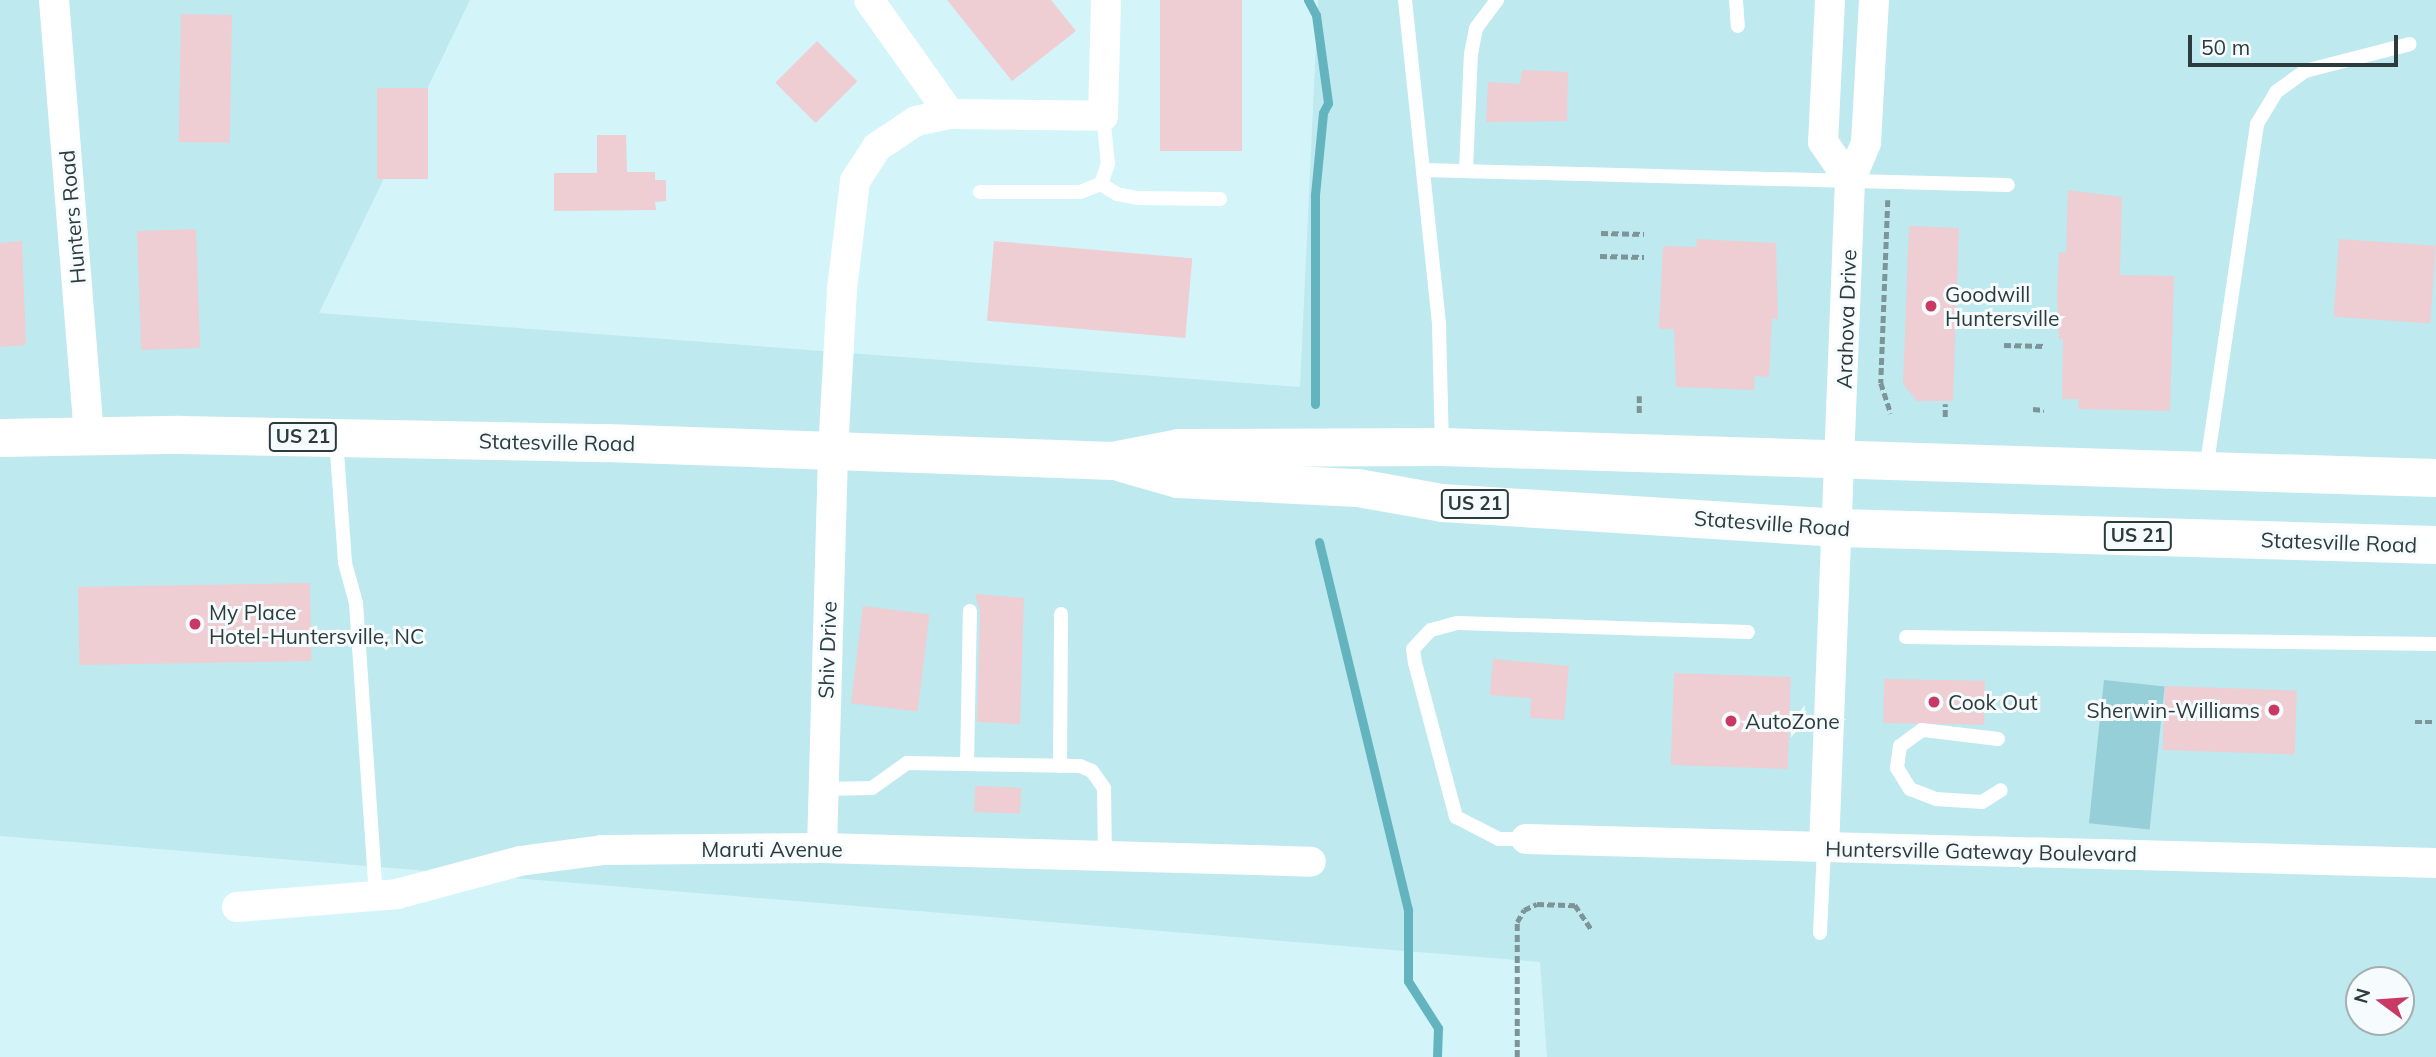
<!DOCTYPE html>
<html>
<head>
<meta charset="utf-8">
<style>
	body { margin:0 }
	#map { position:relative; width:2436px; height:1057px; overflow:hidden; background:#d3f5fa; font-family:Mulish,sans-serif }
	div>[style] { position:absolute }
	.built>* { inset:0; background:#bee9ef }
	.green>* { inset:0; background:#96cfd7; transform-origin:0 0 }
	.stream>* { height:9px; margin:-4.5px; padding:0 4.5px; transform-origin:4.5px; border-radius:4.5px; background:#64b4bf }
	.building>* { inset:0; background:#eeced3; transform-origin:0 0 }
	.path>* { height:4.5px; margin-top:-2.25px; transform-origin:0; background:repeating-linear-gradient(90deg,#7d9498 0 7px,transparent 0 10.5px) }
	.service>* { height:14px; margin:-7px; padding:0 7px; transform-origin:7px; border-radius:7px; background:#fff }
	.minor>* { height:30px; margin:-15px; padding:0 15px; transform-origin:15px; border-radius:15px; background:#fff }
	.primary>* { height:38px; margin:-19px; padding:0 19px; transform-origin:19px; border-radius:19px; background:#fff }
	.dots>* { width:19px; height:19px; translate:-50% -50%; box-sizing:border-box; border:4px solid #f6fcfd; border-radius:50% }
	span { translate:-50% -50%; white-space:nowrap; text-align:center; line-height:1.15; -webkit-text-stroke:6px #f6fcfd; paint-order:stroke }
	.shield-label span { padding:2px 5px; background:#f6fcfd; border:2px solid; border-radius:5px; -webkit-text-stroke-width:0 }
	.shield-label { font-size:19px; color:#2e3b3d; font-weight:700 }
	.street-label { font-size:21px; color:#2e3b3d }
	.poi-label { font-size:21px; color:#2e3b3d }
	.left { translate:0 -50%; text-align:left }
	.right { translate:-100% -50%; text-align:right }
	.north { position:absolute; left:2345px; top:966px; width:70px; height:70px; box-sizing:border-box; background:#f6fcfd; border:2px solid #a6afb0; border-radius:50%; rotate:286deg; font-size:19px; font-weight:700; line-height:28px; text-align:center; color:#2e3b3d }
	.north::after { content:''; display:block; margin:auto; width:24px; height:32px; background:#c83964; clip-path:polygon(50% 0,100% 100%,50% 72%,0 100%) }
	.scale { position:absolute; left:2188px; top:35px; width:210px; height:32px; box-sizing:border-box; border:4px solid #2e3b3d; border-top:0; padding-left:9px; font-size:21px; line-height:24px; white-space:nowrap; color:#2e3b3d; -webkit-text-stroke:5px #f6fcfd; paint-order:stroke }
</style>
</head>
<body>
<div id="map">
	<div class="built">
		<i style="clip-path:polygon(evenodd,0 0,470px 0,319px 313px,1300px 387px,1318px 0,2436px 0,2436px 1057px,1547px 1057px,1540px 962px,0 836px,0 0,2359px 980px,2401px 980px,2401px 1022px,2359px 1022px,2359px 980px)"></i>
	</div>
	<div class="green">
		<i style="left:2104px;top:680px;width:61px;height:144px;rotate:6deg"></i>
	</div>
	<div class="stream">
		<i style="left:1308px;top:0;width:17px;rotate:62deg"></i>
		<i style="left:1316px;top:15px;width:89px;rotate:82.2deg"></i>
		<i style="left:1328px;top:103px;width:11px;rotate:117deg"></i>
		<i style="left:1323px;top:113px;width:82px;rotate:95.6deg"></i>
		<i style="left:1315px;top:195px;width:209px;rotate:90deg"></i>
		<i style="left:1319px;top:542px;width:379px;rotate:76.4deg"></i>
		<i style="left:1408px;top:910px;width:71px;rotate:90deg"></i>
		<i style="left:1408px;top:981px;width:56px;rotate:57.4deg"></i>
		<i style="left:1438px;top:1028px;width:29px;rotate:92deg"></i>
	</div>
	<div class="building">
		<i style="clip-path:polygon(947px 0,1051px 0,1076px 31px,1012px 81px)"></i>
		<i style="left:1160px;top:0;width:82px;height:151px"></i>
		<i style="left:181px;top:14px;width:51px;height:128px;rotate:1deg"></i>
		<i style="left:817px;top:41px;width:57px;height:59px;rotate:45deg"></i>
		<i style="clip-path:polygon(1522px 70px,1568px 72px,1567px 121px,1486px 122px,1488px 82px,1520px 84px)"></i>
		<i style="left:377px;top:88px;width:51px;height:91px"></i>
		<i style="clip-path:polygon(597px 135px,626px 135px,627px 172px,655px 172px,655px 180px,666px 180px,666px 201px,655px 202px,656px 210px,554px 211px,554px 173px,597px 173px)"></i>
		<i style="clip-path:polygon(2068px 190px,2122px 197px,2120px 275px,2174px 276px,2170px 411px,2078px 409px,2079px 399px,2062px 399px,2063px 339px,2059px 339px,2057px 295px,2059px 252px,2066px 253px)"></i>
		<i style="clip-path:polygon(1909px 226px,1959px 228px,1953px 401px,1917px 401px,1903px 384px)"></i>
		<i style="left:196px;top:229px;width:119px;height:59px;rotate:88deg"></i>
		<i style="clip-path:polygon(1697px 239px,1776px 243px,1778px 319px,1772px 318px,1769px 377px,1755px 376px,1754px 390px,1676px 387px,1674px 329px,1659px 329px,1663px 246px,1696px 247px)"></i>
		<i style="left:2339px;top:239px;width:97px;height:78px;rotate:4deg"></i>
		<i style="clip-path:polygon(22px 241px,26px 345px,0 347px,0 243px)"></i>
		<i style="left:994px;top:241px;width:199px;height:80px;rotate:5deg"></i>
		<i style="left:310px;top:583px;width:78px;height:232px;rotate:89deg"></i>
		<i style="clip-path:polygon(975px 594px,1024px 598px,1020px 724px,977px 722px,980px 611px)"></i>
		<i style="left:863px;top:606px;width:67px;height:98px;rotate:7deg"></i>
		<i style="clip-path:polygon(1493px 659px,1569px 666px,1564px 720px,1530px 718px,1531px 698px,1490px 695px)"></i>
		<i style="left:1674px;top:673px;width:117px;height:92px;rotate:2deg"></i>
		<i style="left:1884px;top:679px;width:101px;height:44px;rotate:1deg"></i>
		<i style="left:2165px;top:686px;width:132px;height:64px;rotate:2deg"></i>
		<i style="left:975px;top:786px;width:46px;height:26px;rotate:2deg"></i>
	</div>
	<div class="path">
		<i style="left:1888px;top:200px;width:183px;rotate:92.2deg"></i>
		<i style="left:1881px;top:383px;width:32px;rotate:72deg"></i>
		<i style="left:1601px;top:233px;width:43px;rotate:1.3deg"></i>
		<i style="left:1600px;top:256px;width:44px;rotate:1.3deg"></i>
		<i style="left:2004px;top:345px;width:42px;rotate:1.4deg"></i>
		<i style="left:2033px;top:409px;width:11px;rotate:5deg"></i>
		<i style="left:1639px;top:413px;width:17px;rotate:-90deg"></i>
		<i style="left:1945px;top:417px;width:13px;rotate:-90deg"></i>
		<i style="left:2415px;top:722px;width:21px"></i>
		<i style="left:1517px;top:1057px;width:135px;rotate:-90deg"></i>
		<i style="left:1517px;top:922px;width:14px;rotate:-60deg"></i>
		<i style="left:1524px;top:910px;width:14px;rotate:-25deg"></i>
		<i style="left:1537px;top:904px;width:38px;rotate:2deg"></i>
		<i style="left:1575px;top:905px;width:29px;rotate:56deg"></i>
	</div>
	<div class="service">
		<i style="left:1405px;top:0;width:327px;rotate:84deg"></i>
		<i style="left:1439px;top:325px;width:120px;rotate:88.6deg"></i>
		<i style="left:1736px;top:0;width:26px;rotate:86deg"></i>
		<i style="left:1423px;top:170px;width:585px;rotate:1.47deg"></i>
		<i style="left:1466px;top:171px;width:117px;rotate:-87.6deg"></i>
		<i style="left:1471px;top:54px;width:26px;rotate:-79deg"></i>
		<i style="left:1476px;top:28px;width:35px;rotate:-53deg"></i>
		<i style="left:1101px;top:184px;width:19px;rotate:32deg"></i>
		<i style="left:1117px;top:194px;width:21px;rotate:11deg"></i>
		<i style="left:1138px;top:198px;width:82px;rotate:0.7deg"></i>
		<i style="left:980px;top:192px;width:100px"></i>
		<i style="left:1080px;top:192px;width:22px;rotate:-21deg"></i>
		<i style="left:1101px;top:184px;width:21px;rotate:-71deg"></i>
		<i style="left:1108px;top:164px;width:48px;rotate:-95.9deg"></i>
		<i style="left:336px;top:439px;width:124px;rotate:85.8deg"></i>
		<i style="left:345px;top:563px;width:41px;rotate:74.6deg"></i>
		<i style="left:356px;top:603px;width:295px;rotate:86.1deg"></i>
		<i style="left:2206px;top:470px;width:350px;rotate:-81.6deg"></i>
		<i style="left:2257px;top:124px;width:37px;rotate:-59deg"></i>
		<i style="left:2276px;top:92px;width:36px;rotate:-36deg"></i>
		<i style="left:2305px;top:71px;width:108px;rotate:-14.4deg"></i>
		<i style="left:1906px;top:637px;width:530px;rotate:0.76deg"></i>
		<i style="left:1998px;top:739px;width:77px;rotate:-173.2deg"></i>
		<i style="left:1922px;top:730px;width:27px;rotate:144deg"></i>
		<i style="left:1900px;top:746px;width:22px;rotate:98deg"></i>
		<i style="left:1897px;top:768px;width:25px;rotate:58deg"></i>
		<i style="left:1910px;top:789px;width:28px;rotate:21deg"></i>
		<i style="left:1936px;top:799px;width:46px;rotate:3.7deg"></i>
		<i style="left:1982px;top:802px;width:22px;rotate:-32deg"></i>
		<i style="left:967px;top:764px;width:153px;rotate:-88.9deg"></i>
		<i style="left:1060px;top:766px;width:152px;rotate:-89.6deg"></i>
		<i style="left:823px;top:789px;width:49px;rotate:-1.2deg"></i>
		<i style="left:872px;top:788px;width:43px;rotate:-35.5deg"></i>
		<i style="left:907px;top:763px;width:173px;rotate:1deg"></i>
		<i style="left:1080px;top:766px;width:13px;rotate:23deg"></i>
		<i style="left:1092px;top:771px;width:21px;rotate:55deg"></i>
		<i style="left:1104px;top:788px;width:68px;rotate:89.2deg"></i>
		<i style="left:1526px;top:839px;width:27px;rotate:180deg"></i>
		<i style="left:1499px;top:839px;width:48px;rotate:-152.9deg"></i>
		<i style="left:1456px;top:817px;width:159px;rotate:-104.9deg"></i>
		<i style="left:1415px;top:663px;width:14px;rotate:-98deg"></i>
		<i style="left:1413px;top:649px;width:26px;rotate:-47deg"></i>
		<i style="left:1431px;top:630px;width:28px;rotate:-15deg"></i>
		<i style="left:1458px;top:623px;width:290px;rotate:1.8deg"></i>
		<i style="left:1820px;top:933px;width:85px;rotate:-87.3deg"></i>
	</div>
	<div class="minor">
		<i style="left:54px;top:0;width:436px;rotate:85.4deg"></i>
		<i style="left:869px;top:0;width:140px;rotate:54.6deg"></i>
		<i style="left:1830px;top:0;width:142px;rotate:92.8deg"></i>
		<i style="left:1823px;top:142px;width:47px;rotate:55.3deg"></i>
		<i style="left:1526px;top:839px;width:910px;rotate:1.51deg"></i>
		<i style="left:822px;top:848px;width:397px;rotate:-88.4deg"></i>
		<i style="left:833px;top:451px;width:162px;rotate:-86.8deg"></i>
		<i style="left:842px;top:289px;width:109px;rotate:-83.1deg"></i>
		<i style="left:855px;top:181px;width:40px;rotate:-57.1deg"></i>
		<i style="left:877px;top:147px;width:47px;rotate:-33.7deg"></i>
		<i style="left:916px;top:121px;width:35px;rotate:-12deg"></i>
		<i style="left:950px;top:114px;width:153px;rotate:0.7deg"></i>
		<i style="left:1103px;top:116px;width:116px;rotate:-88.5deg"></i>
		<i style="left:1824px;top:848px;width:668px;rotate:-87.77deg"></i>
		<i style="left:1850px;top:181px;width:41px;rotate:-67.2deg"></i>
		<i style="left:1866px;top:143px;width:143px;rotate:-86.8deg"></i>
		<i style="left:237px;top:907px;width:161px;rotate:-4.6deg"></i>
		<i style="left:397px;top:894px;width:127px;rotate:-15deg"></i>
		<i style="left:520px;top:861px;width:83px;rotate:-7.6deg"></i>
		<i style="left:602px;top:850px;width:220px;rotate:-0.5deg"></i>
		<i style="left:822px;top:848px;width:489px;rotate:1.6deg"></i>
	</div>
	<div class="primary">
		<i style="left:0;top:438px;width:180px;rotate:-1deg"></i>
		<i style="left:180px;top:435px;width:426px;rotate:1.1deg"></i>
		<i style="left:606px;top:443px;width:507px;rotate:2.03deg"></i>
		<i style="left:1113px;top:461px;width:67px;rotate:-11.1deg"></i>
		<i style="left:1179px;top:448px;width:263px;rotate:-0.2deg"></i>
		<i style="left:1442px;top:447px;width:994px;rotate:1.79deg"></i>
		<i style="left:1122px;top:463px;width:58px;rotate:15.9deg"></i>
		<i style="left:1178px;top:479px;width:180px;rotate:2.9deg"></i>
		<i style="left:1358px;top:488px;width:85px;rotate:10.1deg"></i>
		<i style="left:1442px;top:503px;width:399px;rotate:3.6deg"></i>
		<i style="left:1840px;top:528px;width:596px;rotate:1.63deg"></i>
	</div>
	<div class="dots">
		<i style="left:1931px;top:306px;background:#c83964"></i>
		<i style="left:195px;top:624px;background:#c83964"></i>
		<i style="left:1934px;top:702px;background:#c83964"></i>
		<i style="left:2274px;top:710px;background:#c83964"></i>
		<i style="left:1731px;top:721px;background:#c83964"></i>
	</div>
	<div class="shield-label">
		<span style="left:303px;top:437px">US 21</span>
		<span style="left:1475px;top:504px">US 21</span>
		<span style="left:2138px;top:536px">US 21</span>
	</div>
	<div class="street-label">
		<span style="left:72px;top:217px;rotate:-95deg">Hunters Road</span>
		<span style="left:1846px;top:319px;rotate:-88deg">Arahova Drive</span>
		<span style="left:557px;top:442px;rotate:1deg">Statesville Road</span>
		<span style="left:1772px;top:523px;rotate:4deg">Statesville Road</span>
		<span style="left:2339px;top:542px;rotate:2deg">Statesville Road</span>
		<span style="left:827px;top:650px;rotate:-88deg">Shiv Drive</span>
		<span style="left:772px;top:849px">Maruti Avenue</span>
		<span style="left:1981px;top:851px;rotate:1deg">Huntersville Gateway Boulevard</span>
	</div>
	<div class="poi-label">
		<span class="left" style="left:1945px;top:306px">Goodwill<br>Huntersville</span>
		<span class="left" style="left:209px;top:624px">My Place<br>Hotel-Huntersville, NC</span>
		<span class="left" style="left:1948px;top:702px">Cook Out</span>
		<span class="right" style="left:2260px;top:710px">Sherwin-Williams</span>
		<span class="left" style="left:1745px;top:721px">AutoZone</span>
	</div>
	<div class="north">N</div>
	<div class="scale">50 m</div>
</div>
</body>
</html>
